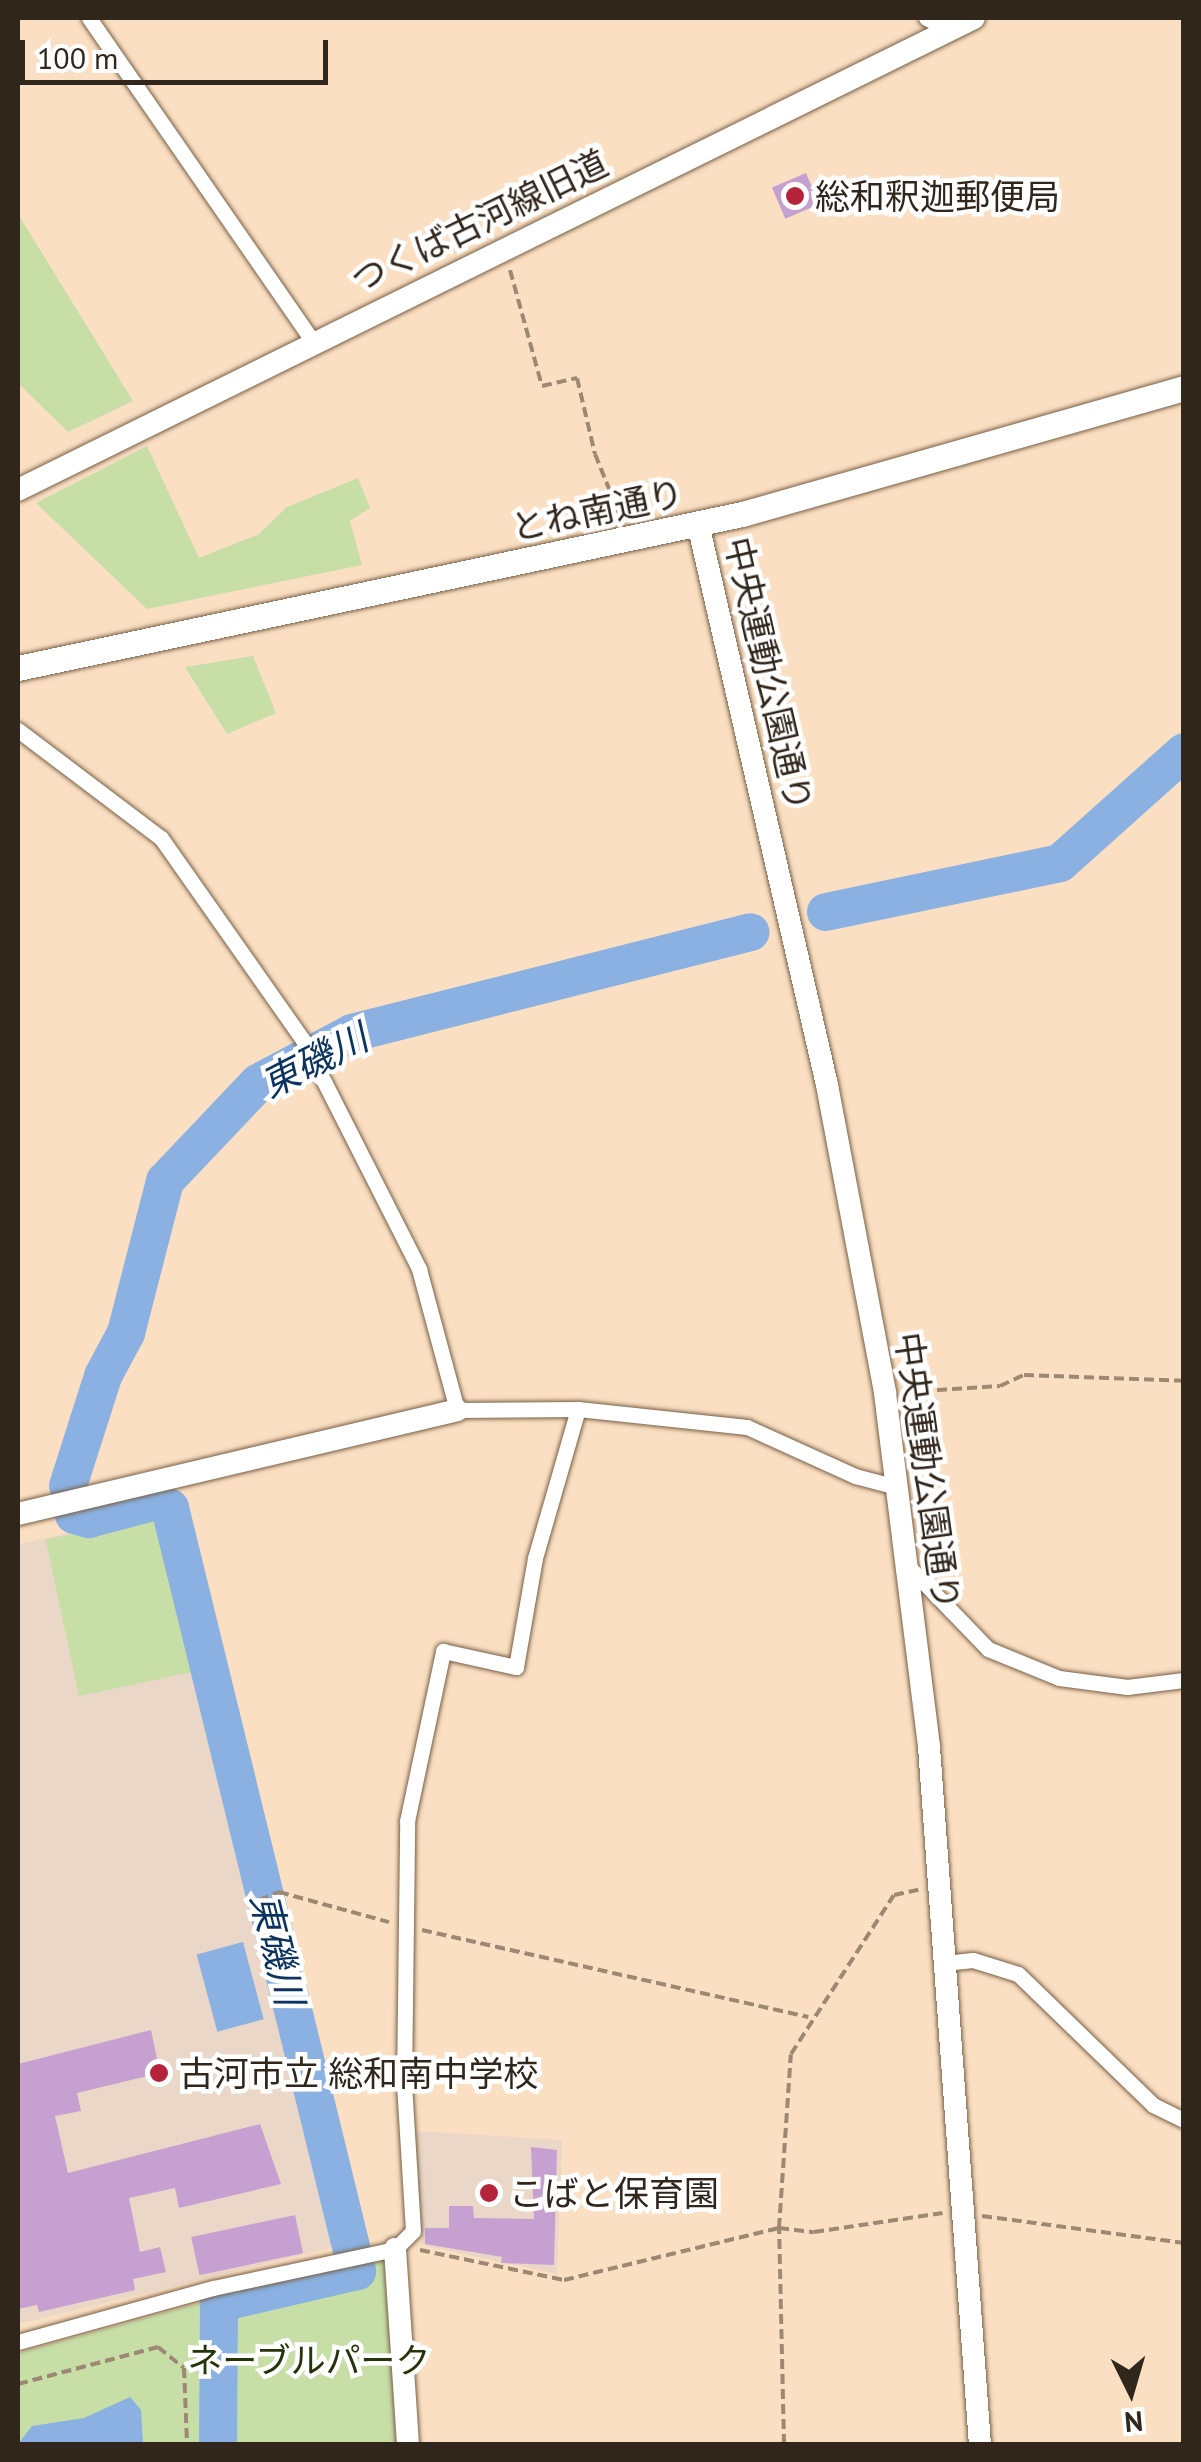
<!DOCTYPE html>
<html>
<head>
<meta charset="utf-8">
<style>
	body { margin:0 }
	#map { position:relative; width:1201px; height:2462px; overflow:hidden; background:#fbdfc2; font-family:"PT Sans","Noto Sans JP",sans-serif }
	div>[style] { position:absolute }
	.education>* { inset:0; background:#ead7c7 }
	.green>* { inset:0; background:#c7dea7; transform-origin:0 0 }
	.water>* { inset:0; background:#8ab1e1; transform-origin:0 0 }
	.river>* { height:38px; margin:-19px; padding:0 19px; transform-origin:19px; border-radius:19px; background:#8ab1e1 }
	.building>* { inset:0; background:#c7a0d2; transform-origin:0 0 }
	.path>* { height:4px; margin-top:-2px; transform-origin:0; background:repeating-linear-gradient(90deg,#9c8873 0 10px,transparent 0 15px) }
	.roads { filter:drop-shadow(0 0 2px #775f45) drop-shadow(0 0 2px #775f45) }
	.street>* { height:15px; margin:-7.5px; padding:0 7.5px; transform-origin:7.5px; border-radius:7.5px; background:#fff }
	.secondary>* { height:22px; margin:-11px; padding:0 11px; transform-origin:11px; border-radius:11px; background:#fff }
	.primary>* { height:25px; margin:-12.5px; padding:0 12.5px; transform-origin:12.5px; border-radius:12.5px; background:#fff }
	.dots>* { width:28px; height:28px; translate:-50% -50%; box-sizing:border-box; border:5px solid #fff; border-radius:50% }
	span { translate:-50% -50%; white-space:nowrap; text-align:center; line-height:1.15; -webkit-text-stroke:9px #fff; paint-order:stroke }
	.poi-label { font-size:35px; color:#31261b }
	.left { translate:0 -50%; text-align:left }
	.street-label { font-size:35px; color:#31261b }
	.park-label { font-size:35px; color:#253409 }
	.water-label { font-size:38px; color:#0b335f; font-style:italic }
	.frame { position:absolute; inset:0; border:20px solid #31261b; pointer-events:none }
	.north { position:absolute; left:1081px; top:2342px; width:100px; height:100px; -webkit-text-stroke:8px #fff; paint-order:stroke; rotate:175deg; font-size:28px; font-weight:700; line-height:40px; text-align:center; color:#31261b }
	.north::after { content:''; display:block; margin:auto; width:35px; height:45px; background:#31261b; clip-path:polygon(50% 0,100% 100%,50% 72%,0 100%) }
	.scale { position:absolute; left:20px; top:40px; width:308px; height:45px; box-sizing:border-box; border:5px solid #31261b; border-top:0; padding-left:12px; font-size:30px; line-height:35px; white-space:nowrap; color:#31261b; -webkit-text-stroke:8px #fff; paint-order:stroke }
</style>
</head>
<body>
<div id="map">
	<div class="education">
		<i style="clip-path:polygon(167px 1509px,342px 2245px,18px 2324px,18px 1545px)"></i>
		<i style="clip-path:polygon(413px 2131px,562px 2140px,557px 2274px,422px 2245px)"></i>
	</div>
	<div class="green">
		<i style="clip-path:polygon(18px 214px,133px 401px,68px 432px,18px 383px)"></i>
		<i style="clip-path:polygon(147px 446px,199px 558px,259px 534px,287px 507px,358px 478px,370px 508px,350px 521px,362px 565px,147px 609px,36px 503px)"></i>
		<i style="clip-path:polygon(253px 656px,276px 713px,227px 734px,185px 667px)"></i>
		<i style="left:166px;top:1514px;width:160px;height:123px;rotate:78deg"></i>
		<i style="clip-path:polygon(395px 2249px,409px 2444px,18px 2444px,18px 2353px)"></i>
	</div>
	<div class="water">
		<i style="left:243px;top:1942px;width:80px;height:48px;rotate:75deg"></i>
		<i style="clip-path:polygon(130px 2397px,141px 2410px,143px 2444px,18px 2444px,32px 2426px,84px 2418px)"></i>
	</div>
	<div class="river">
		<i style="left:826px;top:912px;width:239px;rotate:-11.8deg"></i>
		<i style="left:1060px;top:863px;width:166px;rotate:-41.8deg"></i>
		<i style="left:68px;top:1486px;width:115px;rotate:-72.3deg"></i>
		<i style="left:103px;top:1376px;width:49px;rotate:-61.9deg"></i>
		<i style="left:126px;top:1333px;width:157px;rotate:-75.6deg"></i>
		<i style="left:165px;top:1181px;width:135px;rotate:-46.5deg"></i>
		<i style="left:258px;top:1083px;width:106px;rotate:-28deg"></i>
		<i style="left:352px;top:1033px;width:411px;rotate:-14.2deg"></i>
		<i style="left:74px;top:1515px;width:16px;rotate:15deg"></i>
		<i style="left:89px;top:1519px;width:69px;rotate:-15deg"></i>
		<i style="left:156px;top:1501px;width:16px;rotate:27deg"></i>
		<i style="left:170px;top:1508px;width:786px;rotate:76.23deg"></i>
		<i style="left:357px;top:2271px;width:142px;rotate:166.9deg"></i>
		<i style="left:219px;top:2303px;width:141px;rotate:90.4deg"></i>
	</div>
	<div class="building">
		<i style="left:806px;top:173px;width:34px;height:37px;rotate:67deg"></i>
		<i style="clip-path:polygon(151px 2030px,160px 2073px,77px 2093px,81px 2111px,55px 2116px,68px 2173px,260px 2124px,281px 2184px,179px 2208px,175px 2188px,129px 2198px,140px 2252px,160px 2247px,166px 2272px,133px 2279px,135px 2290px,39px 2312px,37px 2305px,18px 2309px,18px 2064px)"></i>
		<i style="clip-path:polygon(531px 2147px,557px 2150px,554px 2265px,501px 2263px,502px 2257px,425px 2244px,425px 2228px,449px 2228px,449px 2206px,473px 2206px,474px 2218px,534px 2219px)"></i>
		<i style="left:295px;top:2215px;width:39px;height:106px;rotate:78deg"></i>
	</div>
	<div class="path">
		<i style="left:510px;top:270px;width:120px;rotate:74.6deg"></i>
		<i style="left:542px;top:386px;width:36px;rotate:-13deg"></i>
		<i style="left:577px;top:378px;width:78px;rotate:76.7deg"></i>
		<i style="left:595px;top:454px;width:67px;rotate:68deg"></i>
		<i style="left:907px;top:1392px;width:93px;rotate:-3.7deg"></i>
		<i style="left:1000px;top:1386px;width:26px;rotate:-25deg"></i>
		<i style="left:1024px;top:1375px;width:160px;rotate:2.1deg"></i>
		<i style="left:259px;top:1900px;width:22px;rotate:-22deg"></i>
		<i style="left:279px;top:1892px;width:114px;rotate:15.3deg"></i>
		<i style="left:422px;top:1930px;width:396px;rotate:12.7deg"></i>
		<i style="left:982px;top:2216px;width:204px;rotate:7.6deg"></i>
		<i style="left:420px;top:2250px;width:147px;rotate:11.8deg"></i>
		<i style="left:564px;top:2280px;width:221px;rotate:-13.6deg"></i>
		<i style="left:779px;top:2228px;width:35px;rotate:7deg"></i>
		<i style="left:814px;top:2232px;width:130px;rotate:-8.4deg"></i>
		<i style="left:18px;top:2384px;width:145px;rotate:-14.8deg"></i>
		<i style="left:158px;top:2347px;width:33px;rotate:39deg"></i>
		<i style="left:184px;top:2368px;width:76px;rotate:87.7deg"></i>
		<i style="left:282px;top:2444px;width:38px"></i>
		<i style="left:784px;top:2444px;width:216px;rotate:-91.3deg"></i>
		<i style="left:779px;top:2228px;width:174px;rotate:-86.1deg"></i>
		<i style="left:791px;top:2054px;width:189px;rotate:-57.1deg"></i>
		<i style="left:894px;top:1895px;width:25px;rotate:-12deg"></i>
	</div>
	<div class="roads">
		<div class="street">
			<i style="left:89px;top:18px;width:395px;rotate:55.3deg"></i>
			<i style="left:926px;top:18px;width:26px;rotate:28deg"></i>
			<i style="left:18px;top:730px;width:179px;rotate:37.1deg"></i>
			<i style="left:161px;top:838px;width:247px;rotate:54.9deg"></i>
			<i style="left:303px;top:1040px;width:257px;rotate:63.1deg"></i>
			<i style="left:419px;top:1269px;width:146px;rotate:74.9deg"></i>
			<i style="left:457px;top:1410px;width:121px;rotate:-0.5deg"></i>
			<i style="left:578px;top:1409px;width:170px;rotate:6.1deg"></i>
			<i style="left:747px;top:1427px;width:119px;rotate:24.4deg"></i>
			<i style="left:855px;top:1476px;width:43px;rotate:14.7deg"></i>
			<i style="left:906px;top:1564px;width:118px;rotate:46deg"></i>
			<i style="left:988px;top:1649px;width:77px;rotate:22.2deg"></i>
			<i style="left:1059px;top:1678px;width:69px;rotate:7.5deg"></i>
			<i style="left:1127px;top:1687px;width:57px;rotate:-7deg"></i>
			<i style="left:944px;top:1963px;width:29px;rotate:-6deg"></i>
			<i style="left:973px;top:1960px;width:47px;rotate:17.3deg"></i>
			<i style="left:1018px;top:1974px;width:188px;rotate:44.1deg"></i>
			<i style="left:1153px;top:2105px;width:34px;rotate:26deg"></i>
			<i style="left:18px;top:2342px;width:202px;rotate:-15.5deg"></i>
			<i style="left:213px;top:2288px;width:186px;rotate:-12.1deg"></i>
			<i style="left:395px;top:2249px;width:25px;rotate:-45deg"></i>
			<i style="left:413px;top:2231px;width:146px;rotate:-93.5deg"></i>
			<i style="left:404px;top:2085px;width:264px;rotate:-89.3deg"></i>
			<i style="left:407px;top:1821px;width:174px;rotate:-78deg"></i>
			<i style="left:443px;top:1651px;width:75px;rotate:12.4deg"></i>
			<i style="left:516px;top:1667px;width:111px;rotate:-80.1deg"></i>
			<i style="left:535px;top:1558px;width:155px;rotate:-73.9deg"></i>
		</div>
		<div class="secondary">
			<i style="left:18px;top:490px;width:1066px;rotate:-26.28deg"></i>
			<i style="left:698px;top:524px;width:576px;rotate:77.05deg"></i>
			<i style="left:827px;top:1085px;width:313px;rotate:79.3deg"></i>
			<i style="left:885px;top:1393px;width:357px;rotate:82.9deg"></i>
			<i style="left:929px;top:1747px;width:699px;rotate:85.82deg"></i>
			<i style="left:18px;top:1514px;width:451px;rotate:-13.3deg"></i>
			<i style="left:395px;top:2249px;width:195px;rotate:86.2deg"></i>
		</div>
		<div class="primary">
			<i style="left:18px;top:668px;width:740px;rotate:-12.01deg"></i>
			<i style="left:742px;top:514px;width:460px;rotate:-15.9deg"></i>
		</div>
	</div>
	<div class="dots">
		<i style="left:795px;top:196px;background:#b5233b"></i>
		<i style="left:159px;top:2073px;background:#b5233b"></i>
		<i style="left:489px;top:2193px;background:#b5233b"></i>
	</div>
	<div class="poi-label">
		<span class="left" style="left:815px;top:196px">総和釈迦郵便局</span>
		<span class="left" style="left:179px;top:2073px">古河市立 総和南中学校</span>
		<span class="left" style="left:509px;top:2193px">こばと保育園</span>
	</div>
	<div class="street-label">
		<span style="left:479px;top:221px;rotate:-26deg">つくば古河線旧道</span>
		<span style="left:597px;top:510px;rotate:-12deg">とね南通り</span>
		<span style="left:769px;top:674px;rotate:77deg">中央運動公園通り</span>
		<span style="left:928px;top:1471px;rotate:82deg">中央運動公園通り</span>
	</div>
	<div class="park-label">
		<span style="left:309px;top:2360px">ネーブルパーク</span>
	</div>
	<div class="water-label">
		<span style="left:314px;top:1060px;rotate:-27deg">東磯川</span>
		<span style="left:278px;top:1949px;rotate:76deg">東磯川</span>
	</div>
	<div class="frame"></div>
	<div class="north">N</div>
	<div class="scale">100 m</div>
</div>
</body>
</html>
